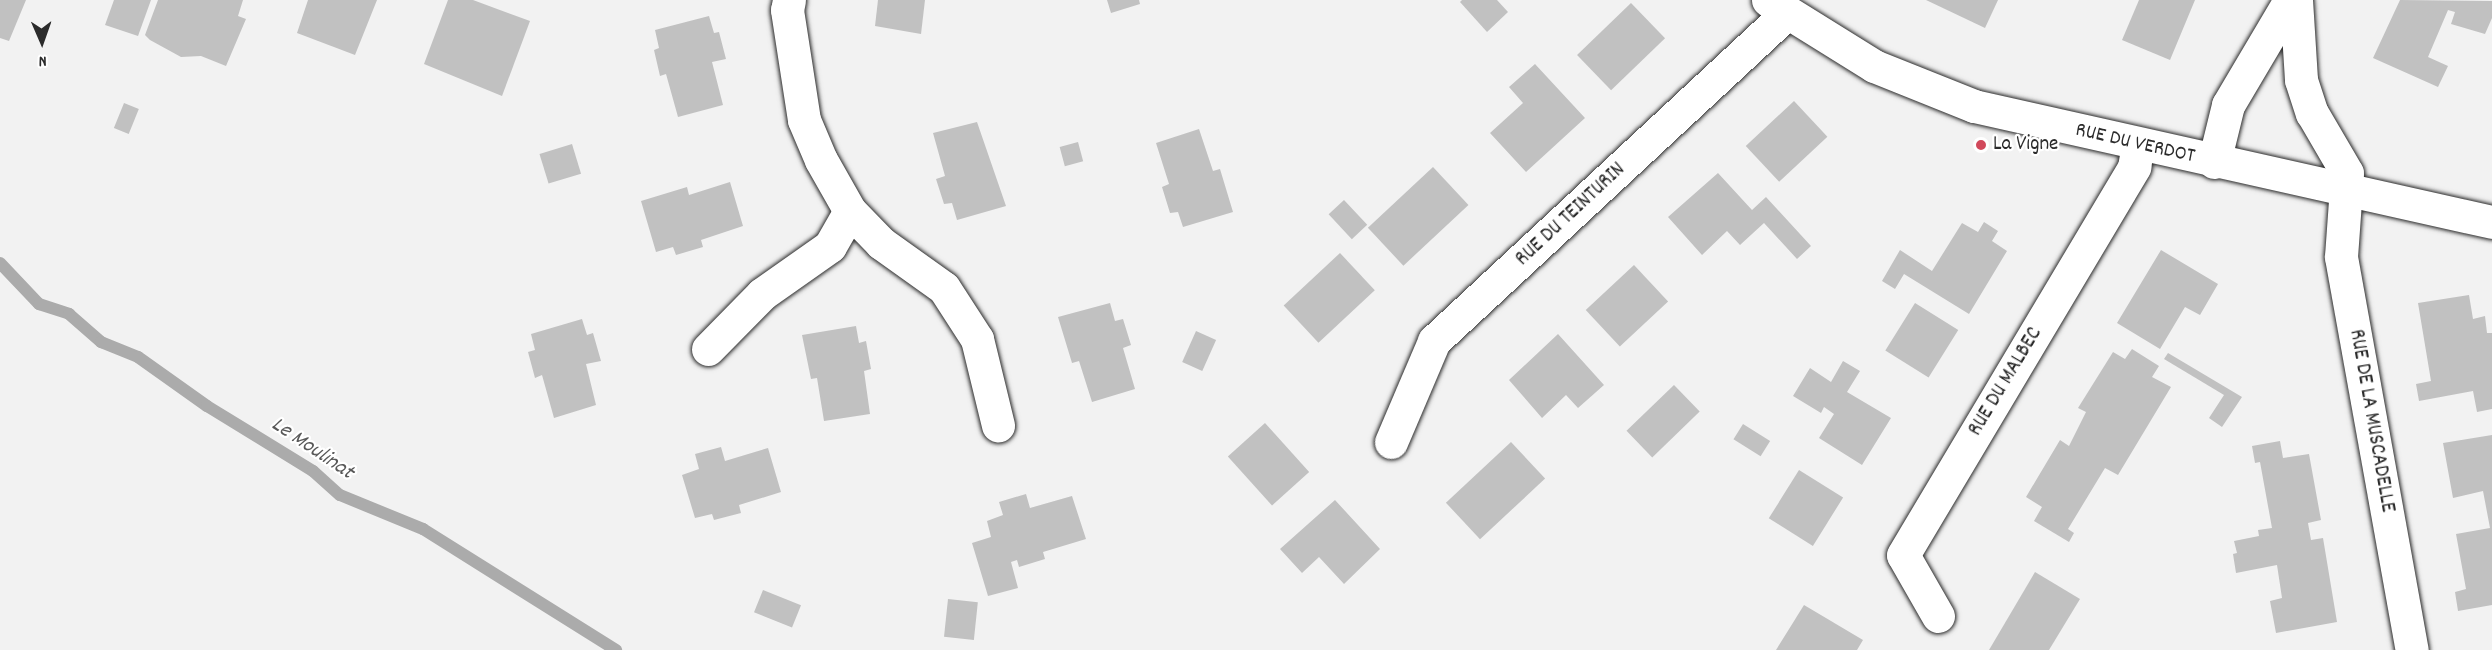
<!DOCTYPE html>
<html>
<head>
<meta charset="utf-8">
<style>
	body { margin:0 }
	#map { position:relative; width:2492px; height:650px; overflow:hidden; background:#f2f2f2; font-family:Dekko,sans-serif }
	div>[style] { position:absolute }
	.stream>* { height:12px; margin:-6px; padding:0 6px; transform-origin:6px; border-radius:6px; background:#ababab }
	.building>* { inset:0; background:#c1c1c1; transform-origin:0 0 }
	.roads { filter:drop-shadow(0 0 2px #2b2b2b) drop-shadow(0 0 2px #2b2b2b) }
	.minor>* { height:33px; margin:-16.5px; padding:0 16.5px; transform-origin:16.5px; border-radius:16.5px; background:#fff }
	.dots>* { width:16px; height:16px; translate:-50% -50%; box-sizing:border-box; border:3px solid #fff; border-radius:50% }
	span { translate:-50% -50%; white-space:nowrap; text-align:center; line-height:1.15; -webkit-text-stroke:4.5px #fff; paint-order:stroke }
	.street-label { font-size:21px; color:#2b2b2b }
	.poi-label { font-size:21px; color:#2b2b2b }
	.left { translate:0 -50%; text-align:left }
	.water-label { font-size:22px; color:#585858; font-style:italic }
	.north { position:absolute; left:12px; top:12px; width:60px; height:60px; -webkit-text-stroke:4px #fff; paint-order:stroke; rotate:178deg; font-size:16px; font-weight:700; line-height:24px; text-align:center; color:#2b2b2b }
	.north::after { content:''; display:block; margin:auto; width:21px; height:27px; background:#2b2b2b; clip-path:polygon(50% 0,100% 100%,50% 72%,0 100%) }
</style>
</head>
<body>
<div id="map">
	<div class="stream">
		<i style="left:0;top:263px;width:57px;rotate:46.4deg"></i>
		<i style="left:39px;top:304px;width:32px;rotate:18deg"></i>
		<i style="left:69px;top:314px;width:43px;rotate:41.2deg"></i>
		<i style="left:101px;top:342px;width:40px;rotate:22deg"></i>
		<i style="left:138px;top:357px;width:85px;rotate:35.4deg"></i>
		<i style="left:207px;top:406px;width:124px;rotate:31.5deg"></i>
		<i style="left:313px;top:471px;width:36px;rotate:42deg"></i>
		<i style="left:340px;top:495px;width:90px;rotate:22.3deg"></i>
		<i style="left:423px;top:529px;width:228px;rotate:32.1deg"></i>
	</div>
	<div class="building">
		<i style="clip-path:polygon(0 0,26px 0,9px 41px,0 38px)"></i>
		<i style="clip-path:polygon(114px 0,151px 0,138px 36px,105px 25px)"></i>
		<i style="clip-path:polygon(158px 0,243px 0,238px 16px,246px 19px,226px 66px,201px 56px,181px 57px,150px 40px,145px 35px)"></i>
		<i style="clip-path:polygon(308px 0,377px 0,355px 55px,297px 33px)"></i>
		<i style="clip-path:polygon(448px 0,473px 0,530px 21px,502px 96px,424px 64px)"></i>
		<i style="clip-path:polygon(878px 0,925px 0,921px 34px,875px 26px)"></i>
		<i style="clip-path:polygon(1107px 0,1139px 0,1140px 4px,1111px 13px)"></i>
		<i style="clip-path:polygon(1462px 0,1497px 0,1508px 12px,1487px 32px,1460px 2px)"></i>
		<i style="clip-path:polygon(1926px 0,1998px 0,1985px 28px)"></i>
		<i style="clip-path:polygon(2139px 0,2195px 0,2170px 60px,2122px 40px)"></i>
		<i style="clip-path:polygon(2400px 0,2492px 1px,2492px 18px,2485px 34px,2451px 24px,2455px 12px,2448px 10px,2428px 57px,2448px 66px,2438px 87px,2373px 58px)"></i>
		<i style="left:1631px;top:3px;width:49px;height:75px;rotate:46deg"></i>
		<i style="clip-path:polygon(709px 16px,714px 33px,719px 32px,726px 59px,712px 62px,723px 105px,678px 117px,666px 74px,660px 76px,654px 50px,659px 48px,655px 30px)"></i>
		<i style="clip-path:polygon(1535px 64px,1585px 118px,1526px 172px,1490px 133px,1523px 103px,1509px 87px)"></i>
		<i style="left:1794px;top:101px;width:49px;height:66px;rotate:47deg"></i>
		<i style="left:124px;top:103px;width:16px;height:27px;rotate:22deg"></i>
		<i style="clip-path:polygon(977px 122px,1006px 206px,957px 220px,952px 203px,944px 204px,936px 179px,945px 176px,933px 133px)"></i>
		<i style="clip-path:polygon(1199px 129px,1213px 171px,1220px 169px,1233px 212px,1183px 227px,1178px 212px,1170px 213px,1162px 187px,1169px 184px,1156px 143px)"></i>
		<i style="left:1078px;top:142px;width:20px;height:19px;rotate:75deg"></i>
		<i style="left:572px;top:144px;width:31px;height:34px;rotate:73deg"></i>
		<i style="left:1433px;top:167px;width:52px;height:89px;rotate:47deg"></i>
		<i style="clip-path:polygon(1718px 173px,1752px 210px,1766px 197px,1811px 246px,1797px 259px,1764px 223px,1740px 245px,1727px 231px,1702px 255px,1668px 217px)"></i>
		<i style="clip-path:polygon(730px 182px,743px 226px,701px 240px,703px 247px,676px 255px,673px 247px,656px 252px,641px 201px,687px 187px,689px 195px)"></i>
		<i style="left:1344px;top:200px;width:34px;height:21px;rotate:47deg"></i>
		<i style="clip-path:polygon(1984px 222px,1998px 231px,1992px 241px,2007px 251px,1969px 314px,1904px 274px,1895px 289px,1882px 281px,1900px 250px,1932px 271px,1962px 223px,1978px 232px)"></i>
		<i style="clip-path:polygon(2161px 250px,2218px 284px,2200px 315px,2185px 307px,2160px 349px,2117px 323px)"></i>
		<i style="left:1340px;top:253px;width:51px;height:77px;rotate:47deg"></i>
		<i style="left:1634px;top:265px;width:50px;height:66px;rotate:47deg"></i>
		<i style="clip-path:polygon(2469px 295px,2473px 319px,2485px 316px,2487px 333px,2492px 333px,2492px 409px,2477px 412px,2473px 391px,2419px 401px,2416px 384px,2431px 381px,2418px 303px)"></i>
		<i style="clip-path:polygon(1110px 303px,1115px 321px,1123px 319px,1131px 345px,1123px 348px,1135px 389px,1092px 402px,1079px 361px,1072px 363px,1058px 317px)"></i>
		<i style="left:1915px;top:303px;width:51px;height:56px;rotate:32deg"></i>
		<i style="clip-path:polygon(582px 319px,587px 335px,593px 333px,601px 361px,586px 364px,596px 405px,554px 418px,542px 375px,535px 378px,528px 352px,535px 350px,531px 334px)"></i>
		<i style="clip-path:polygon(856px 326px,859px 343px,866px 341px,871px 369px,864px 371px,870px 414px,824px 421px,817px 378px,811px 379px,802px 335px)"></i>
		<i style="left:1196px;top:331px;width:22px;height:34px;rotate:24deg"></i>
		<i style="clip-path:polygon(1558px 334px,1604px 385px,1578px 408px,1566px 395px,1542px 418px,1509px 380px)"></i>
		<i style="clip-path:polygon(2132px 349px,2159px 366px,2152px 377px,2171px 387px,2118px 475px,2105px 468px,2068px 529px,2074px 533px,2069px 542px,2034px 521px,2042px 507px,2026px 497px,2060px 440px,2069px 446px,2086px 412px,2078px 408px,2113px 352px,2125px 359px)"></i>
		<i style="clip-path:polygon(2168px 353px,2242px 397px,2222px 427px,2209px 418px,2224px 395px,2164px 359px)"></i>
		<i style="clip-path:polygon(1843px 361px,1860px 371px,1847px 392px,1891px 418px,1862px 465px,1819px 438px,1834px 414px,1824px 407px,1821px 413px,1793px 396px,1810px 368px,1831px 382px)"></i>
		<i style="left:1674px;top:385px;width:37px;height:66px;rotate:46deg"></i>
		<i style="left:1265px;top:423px;width:66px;height:50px;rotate:48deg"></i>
		<i style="left:1743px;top:424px;width:32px;height:18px;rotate:32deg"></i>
		<i style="clip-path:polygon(2492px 435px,2492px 605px,2458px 611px,2455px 592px,2466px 589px,2456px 534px,2490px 528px,2483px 491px,2453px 498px,2443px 443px)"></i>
		<i style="clip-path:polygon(2280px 441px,2283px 458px,2309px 454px,2321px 520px,2308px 523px,2311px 540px,2323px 538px,2337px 622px,2276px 633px,2270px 601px,2282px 598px,2277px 565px,2236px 573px,2233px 554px,2237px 553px,2234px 541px,2259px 536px,2258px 530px,2272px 528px,2260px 462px,2255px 463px,2252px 446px)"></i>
		<i style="left:1511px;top:442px;width:50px;height:89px;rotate:47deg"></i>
		<i style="clip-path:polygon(721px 447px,725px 461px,768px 448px,781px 492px,739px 505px,741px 513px,714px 520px,712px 514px,695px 518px,682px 475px,699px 469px,695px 454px)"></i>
		<i style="left:1799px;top:470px;width:52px;height:57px;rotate:32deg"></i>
		<i style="clip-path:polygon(1026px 494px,1030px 508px,1072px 496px,1086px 539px,1043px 552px,1045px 559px,1019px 567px,1017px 560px,1011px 562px,1018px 588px,988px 596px,972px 543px,991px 537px,987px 521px,1003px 515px,999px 502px)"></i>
		<i style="clip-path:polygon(1335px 500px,1380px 549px,1344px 584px,1319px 557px,1302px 573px,1280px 549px)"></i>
		<i style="clip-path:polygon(2035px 572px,2080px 599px,2049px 650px,1989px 650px)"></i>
		<i style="left:763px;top:590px;width:41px;height:24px;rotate:22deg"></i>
		<i style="left:948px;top:599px;width:30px;height:38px;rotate:6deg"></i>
		<i style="clip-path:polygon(1804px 605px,1863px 640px,1857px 650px,1776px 650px)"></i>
	</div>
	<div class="roads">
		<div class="minor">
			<i style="left:789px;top:0;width:10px;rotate:101deg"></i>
			<i style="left:787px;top:10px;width:111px;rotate:81.2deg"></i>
			<i style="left:804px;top:120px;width:43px;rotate:67deg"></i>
			<i style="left:821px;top:160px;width:59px;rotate:60.4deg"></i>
			<i style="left:850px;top:211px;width:45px;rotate:45.9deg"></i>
			<i style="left:881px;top:243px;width:77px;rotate:35.5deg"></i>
			<i style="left:944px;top:288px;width:61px;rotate:57.1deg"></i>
			<i style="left:977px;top:339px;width:89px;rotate:76.3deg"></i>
			<i style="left:1768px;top:0;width:125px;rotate:31.9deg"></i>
			<i style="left:1874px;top:66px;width:108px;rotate:21.8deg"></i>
			<i style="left:1974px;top:106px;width:531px;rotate:12.62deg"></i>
			<i style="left:2296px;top:0;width:80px;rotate:86.4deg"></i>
			<i style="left:2301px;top:80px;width:35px;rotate:72deg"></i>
			<i style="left:2312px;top:113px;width:69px;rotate:59.7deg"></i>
			<i style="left:2347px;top:173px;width:84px;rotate:94.1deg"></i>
			<i style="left:2341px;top:257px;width:399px;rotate:79.8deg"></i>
			<i style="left:2214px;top:162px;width:59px;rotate:-76.2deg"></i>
			<i style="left:2228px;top:105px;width:122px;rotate:-59.4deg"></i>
			<i style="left:708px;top:349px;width:77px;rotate:-45.5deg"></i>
			<i style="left:762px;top:294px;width:83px;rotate:-35.2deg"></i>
			<i style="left:830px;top:246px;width:40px;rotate:-60.3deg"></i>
			<i style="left:1391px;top:442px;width:110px;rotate:-66.9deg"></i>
			<i style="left:1434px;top:341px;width:482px;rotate:-42.9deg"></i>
			<i style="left:1938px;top:616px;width:70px;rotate:-119.8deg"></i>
			<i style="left:1903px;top:555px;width:452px;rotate:-59.2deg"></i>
			<i style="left:2134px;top:167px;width:22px;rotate:-80deg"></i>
		</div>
	</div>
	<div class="dots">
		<i style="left:1981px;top:145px;background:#d1495b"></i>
	</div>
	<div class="street-label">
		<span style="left:2135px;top:144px;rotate:13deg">RUE DU VERDOT</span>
		<span style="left:1571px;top:215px;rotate:-43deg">RUE DU TEINTURIN</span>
		<span style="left:2006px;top:382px;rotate:-59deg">RUE DU MALBEC</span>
		<span style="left:2371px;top:421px;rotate:80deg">RUE DE LA MUSCADELLE</span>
	</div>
	<div class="poi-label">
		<span class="left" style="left:1993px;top:145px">La Vigne</span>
	</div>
	<div class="water-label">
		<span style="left:312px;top:449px;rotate:34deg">Le Moulinat</span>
	</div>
	<div class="north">N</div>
</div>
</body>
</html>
